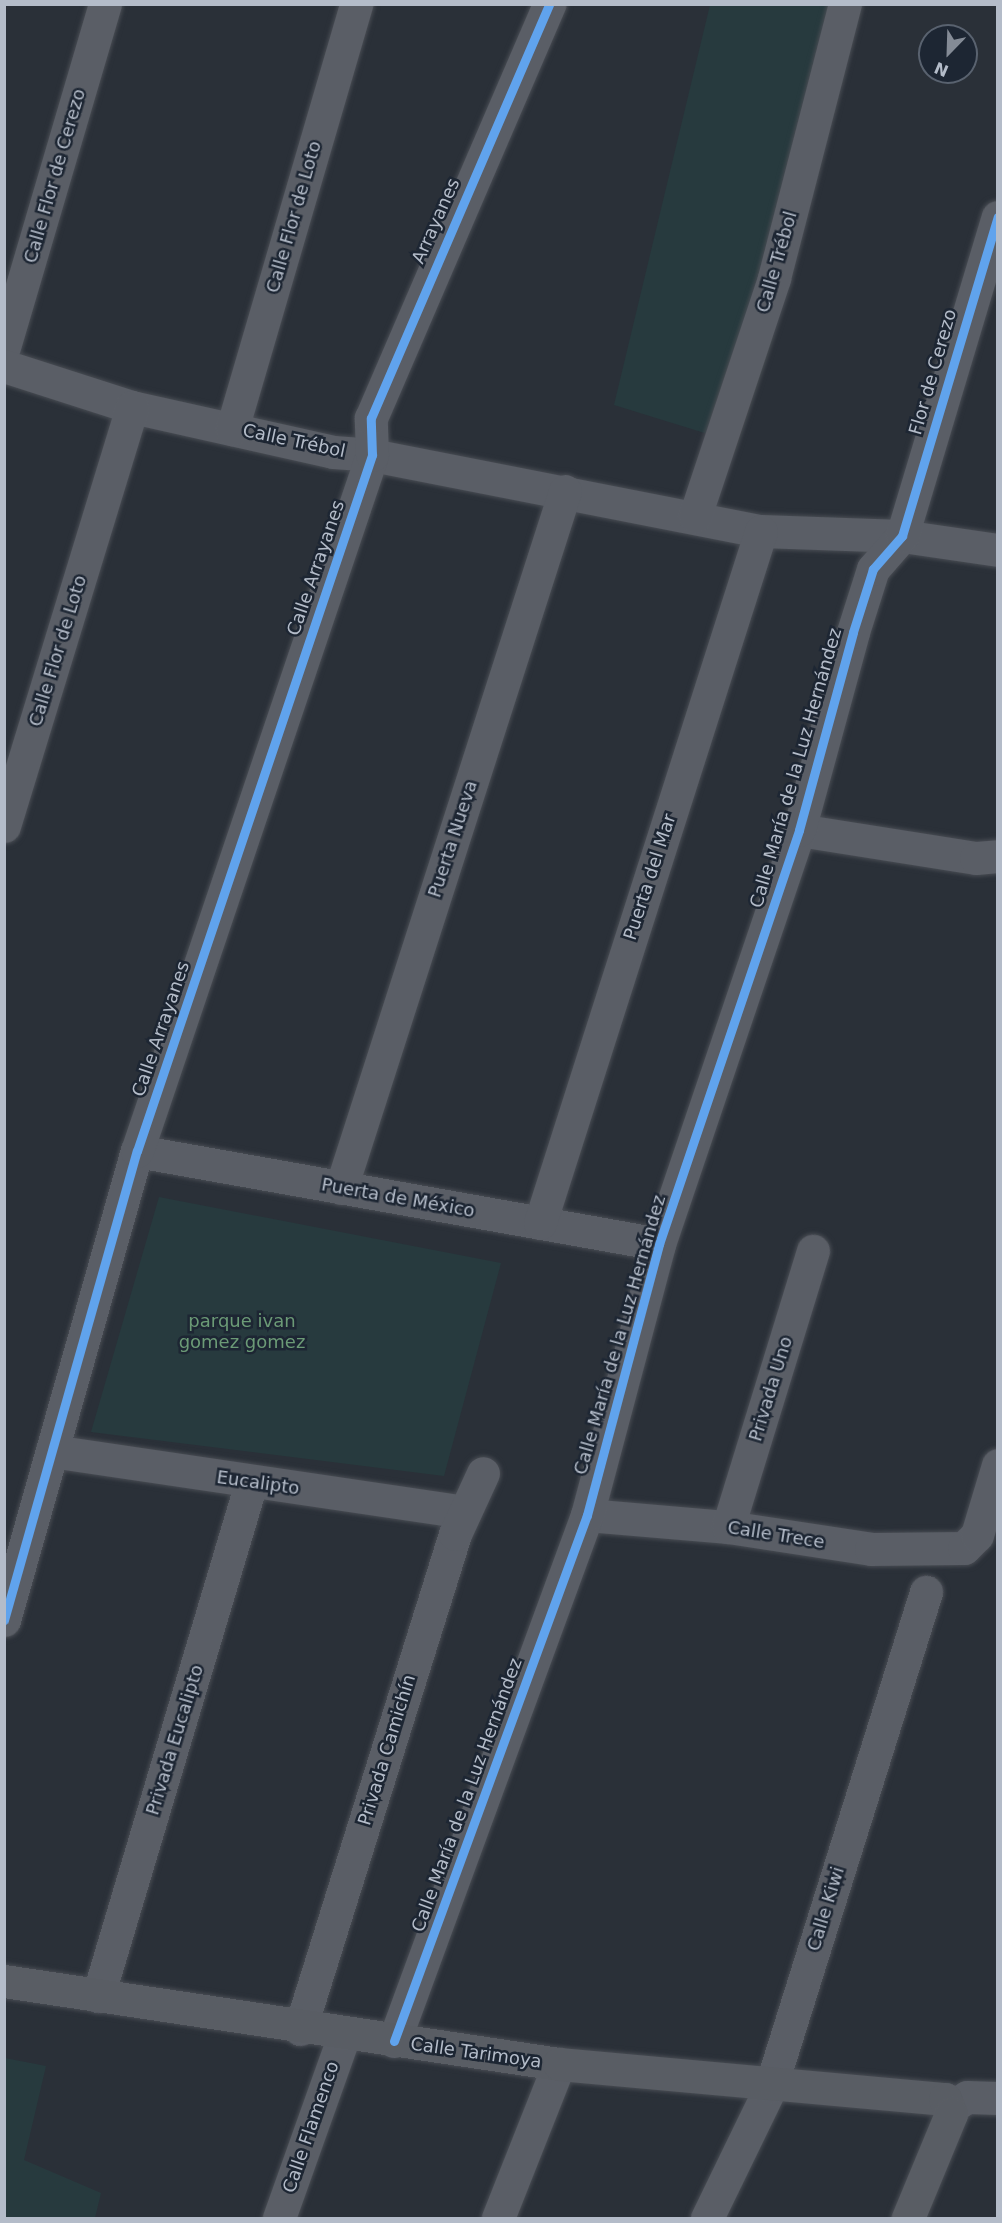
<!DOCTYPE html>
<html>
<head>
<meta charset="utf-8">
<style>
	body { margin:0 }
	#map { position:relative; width:1002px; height:2223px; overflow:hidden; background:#2a3038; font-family:"DejaVu Sans",sans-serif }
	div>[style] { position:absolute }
	.green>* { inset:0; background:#273a3e }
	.roads { filter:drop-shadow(0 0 2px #484c53) drop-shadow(0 0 2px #484c53) }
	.street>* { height:33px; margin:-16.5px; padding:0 16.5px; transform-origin:16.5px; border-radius:16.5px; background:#5a5e66 }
	.secondary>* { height:33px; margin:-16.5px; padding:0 16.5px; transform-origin:16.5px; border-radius:16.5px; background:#595d64 }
	.cycleway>* { height:9px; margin:-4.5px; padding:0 4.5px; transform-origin:4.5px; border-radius:4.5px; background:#60a3ed }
	span { translate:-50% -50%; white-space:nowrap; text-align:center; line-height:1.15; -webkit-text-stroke:5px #1d2633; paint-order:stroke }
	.street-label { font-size:18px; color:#b4bcc9 }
	.park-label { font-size:18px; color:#6b9a76 }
	.frame { position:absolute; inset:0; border:6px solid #b4bcc9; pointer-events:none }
	.north { position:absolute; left:918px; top:24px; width:60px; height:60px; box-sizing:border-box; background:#1d2633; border:2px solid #59626f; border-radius:50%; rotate:203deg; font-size:16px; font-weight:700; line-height:24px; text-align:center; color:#b4bcc9 }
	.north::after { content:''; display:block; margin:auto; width:21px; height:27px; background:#848b96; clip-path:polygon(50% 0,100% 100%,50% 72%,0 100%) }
</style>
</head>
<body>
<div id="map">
	<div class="green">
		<i style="clip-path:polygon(710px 5px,841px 5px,724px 439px,614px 405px)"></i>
		<i style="clip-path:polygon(159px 1197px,501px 1263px,444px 1476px,91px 1432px)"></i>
		<i style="clip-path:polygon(5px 2058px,46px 2066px,24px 2160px,101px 2193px,95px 2218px,5px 2218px)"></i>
	</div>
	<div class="roads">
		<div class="street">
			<i style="left:4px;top:347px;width:358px;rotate:-73.6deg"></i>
			<i style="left:4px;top:366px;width:134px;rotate:17.8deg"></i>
			<i style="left:132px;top:407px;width:206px;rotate:12.6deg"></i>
			<i style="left:333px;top:452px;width:39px;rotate:4deg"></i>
			<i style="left:372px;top:455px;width:396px;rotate:11.1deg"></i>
			<i style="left:761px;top:531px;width:141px;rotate:2deg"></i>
			<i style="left:902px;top:536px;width:97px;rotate:8.3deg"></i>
			<i style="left:232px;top:429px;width:443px;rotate:-73.7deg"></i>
			<i style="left:695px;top:516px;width:251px;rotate:-71.6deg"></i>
			<i style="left:774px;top:278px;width:283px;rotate:-75.5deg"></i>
			<i style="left:4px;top:826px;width:438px;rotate:-73deg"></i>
			<i style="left:799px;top:830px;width:179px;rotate:9deg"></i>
			<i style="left:976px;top:858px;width:22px;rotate:-5deg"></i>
			<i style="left:137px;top:1151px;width:530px;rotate:10.1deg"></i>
			<i style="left:341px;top:1188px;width:732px;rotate:-72.18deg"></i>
			<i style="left:540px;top:1223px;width:726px;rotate:-72.29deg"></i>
			<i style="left:52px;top:1451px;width:417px;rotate:8.4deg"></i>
			<i style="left:587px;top:1515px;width:142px;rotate:4.9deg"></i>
			<i style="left:728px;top:1527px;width:145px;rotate:8.7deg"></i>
			<i style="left:871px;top:1549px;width:93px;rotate:-0.6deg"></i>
			<i style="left:964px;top:1548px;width:18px;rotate:-45deg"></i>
			<i style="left:977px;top:1535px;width:73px;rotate:-73.3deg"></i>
			<i style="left:728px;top:1527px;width:289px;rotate:-72.9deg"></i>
			<i style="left:4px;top:1620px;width:487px;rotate:-74.2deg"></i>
			<i style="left:137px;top:1151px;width:735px;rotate:-71.34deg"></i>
			<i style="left:372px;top:455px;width:37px;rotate:-92deg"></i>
			<i style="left:371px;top:418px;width:451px;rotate:-66.7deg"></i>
			<i style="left:98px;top:1996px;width:535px;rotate:-73.39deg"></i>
			<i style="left:300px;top:2029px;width:519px;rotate:-72.61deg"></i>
			<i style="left:455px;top:1534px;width:67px;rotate:-65.3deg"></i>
			<i style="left:394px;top:2041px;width:560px;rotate:-69.85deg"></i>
			<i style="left:587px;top:1515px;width:280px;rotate:-75.1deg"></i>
			<i style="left:659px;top:1244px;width:437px;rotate:-71.3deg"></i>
			<i style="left:799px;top:830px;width:205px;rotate:-74.7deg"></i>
			<i style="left:853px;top:632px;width:66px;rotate:-72.4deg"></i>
			<i style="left:873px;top:569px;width:44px;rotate:-48.7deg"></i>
			<i style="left:902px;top:536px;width:333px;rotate:-73.3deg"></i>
			<i style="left:951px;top:2107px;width:19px;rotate:-32deg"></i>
			<i style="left:967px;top:2097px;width:31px;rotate:2deg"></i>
			<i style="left:279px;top:2218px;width:194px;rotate:-70.4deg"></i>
			<i style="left:498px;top:2218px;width:166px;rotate:-68.4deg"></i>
			<i style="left:707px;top:2218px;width:147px;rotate:-64.1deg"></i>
			<i style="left:771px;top:2086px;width:518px;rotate:-72.58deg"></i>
		</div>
		<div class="secondary">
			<i style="left:4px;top:1981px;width:561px;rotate:8.51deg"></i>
			<i style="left:559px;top:2064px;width:388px;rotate:5.2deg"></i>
			<i style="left:945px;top:2099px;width:16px;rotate:68deg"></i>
			<i style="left:951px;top:2114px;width:113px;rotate:112.5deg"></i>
		</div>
	</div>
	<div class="cycleway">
		<i style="left:4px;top:1620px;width:487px;rotate:-74.2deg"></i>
		<i style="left:137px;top:1151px;width:735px;rotate:-71.34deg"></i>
		<i style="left:372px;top:455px;width:37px;rotate:-92deg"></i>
		<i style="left:371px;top:418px;width:451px;rotate:-66.7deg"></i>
		<i style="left:394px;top:2041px;width:560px;rotate:-69.85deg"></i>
		<i style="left:587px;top:1515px;width:280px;rotate:-75.1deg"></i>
		<i style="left:659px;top:1244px;width:437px;rotate:-71.3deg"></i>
		<i style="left:799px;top:830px;width:205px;rotate:-74.7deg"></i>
		<i style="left:853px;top:632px;width:66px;rotate:-72.4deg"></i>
		<i style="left:873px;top:569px;width:44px;rotate:-48.7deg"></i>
		<i style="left:902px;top:536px;width:333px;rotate:-73.3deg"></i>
	</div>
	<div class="street-label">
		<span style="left:55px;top:176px;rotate:-74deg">Calle Flor de Cerezo</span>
		<span style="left:294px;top:217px;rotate:-74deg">Calle Flor de Loto</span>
		<span style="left:436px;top:221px;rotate:-66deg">Arrayanes</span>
		<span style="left:777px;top:262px;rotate:-74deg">Calle Trébol</span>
		<span style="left:933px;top:372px;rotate:-74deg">Flor de Cerezo</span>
		<span style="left:294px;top:441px;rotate:12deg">Calle Trébol</span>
		<span style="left:316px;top:568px;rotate:-71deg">Calle Arrayanes</span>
		<span style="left:58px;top:651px;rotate:-73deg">Calle Flor de Loto</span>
		<span style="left:796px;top:768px;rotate:-74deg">Calle María de la Luz Hernández</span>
		<span style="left:453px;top:839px;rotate:-72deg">Puerta Nueva</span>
		<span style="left:650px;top:877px;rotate:-72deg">Puerta del Mar</span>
		<span style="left:161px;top:1029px;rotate:-71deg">Calle Arrayanes</span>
		<span style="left:398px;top:1198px;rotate:10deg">Puerta de México</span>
		<span style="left:620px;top:1335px;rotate:-74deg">Calle María de la Luz Hernández</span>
		<span style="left:771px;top:1389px;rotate:-73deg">Privada Uno</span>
		<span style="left:258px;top:1483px;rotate:8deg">Eucalipto</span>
		<span style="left:776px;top:1535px;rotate:9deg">Calle Trece</span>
		<span style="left:175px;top:1740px;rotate:-73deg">Privada Eucalipto</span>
		<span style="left:387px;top:1750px;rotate:-73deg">Privada Camichín</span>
		<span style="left:467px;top:1795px;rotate:-70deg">Calle María de la Luz Hernández</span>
		<span style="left:826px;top:1909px;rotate:-73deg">Calle Kiwi</span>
		<span style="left:476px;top:2053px;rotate:8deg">Calle Tarimoya</span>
		<span style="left:311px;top:2127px;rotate:-71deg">Calle Flamenco</span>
	</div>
	<div class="park-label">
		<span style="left:242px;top:1332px">parque ivan<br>gomez gomez</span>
	</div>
	<div class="frame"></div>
	<div class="north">N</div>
</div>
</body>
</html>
